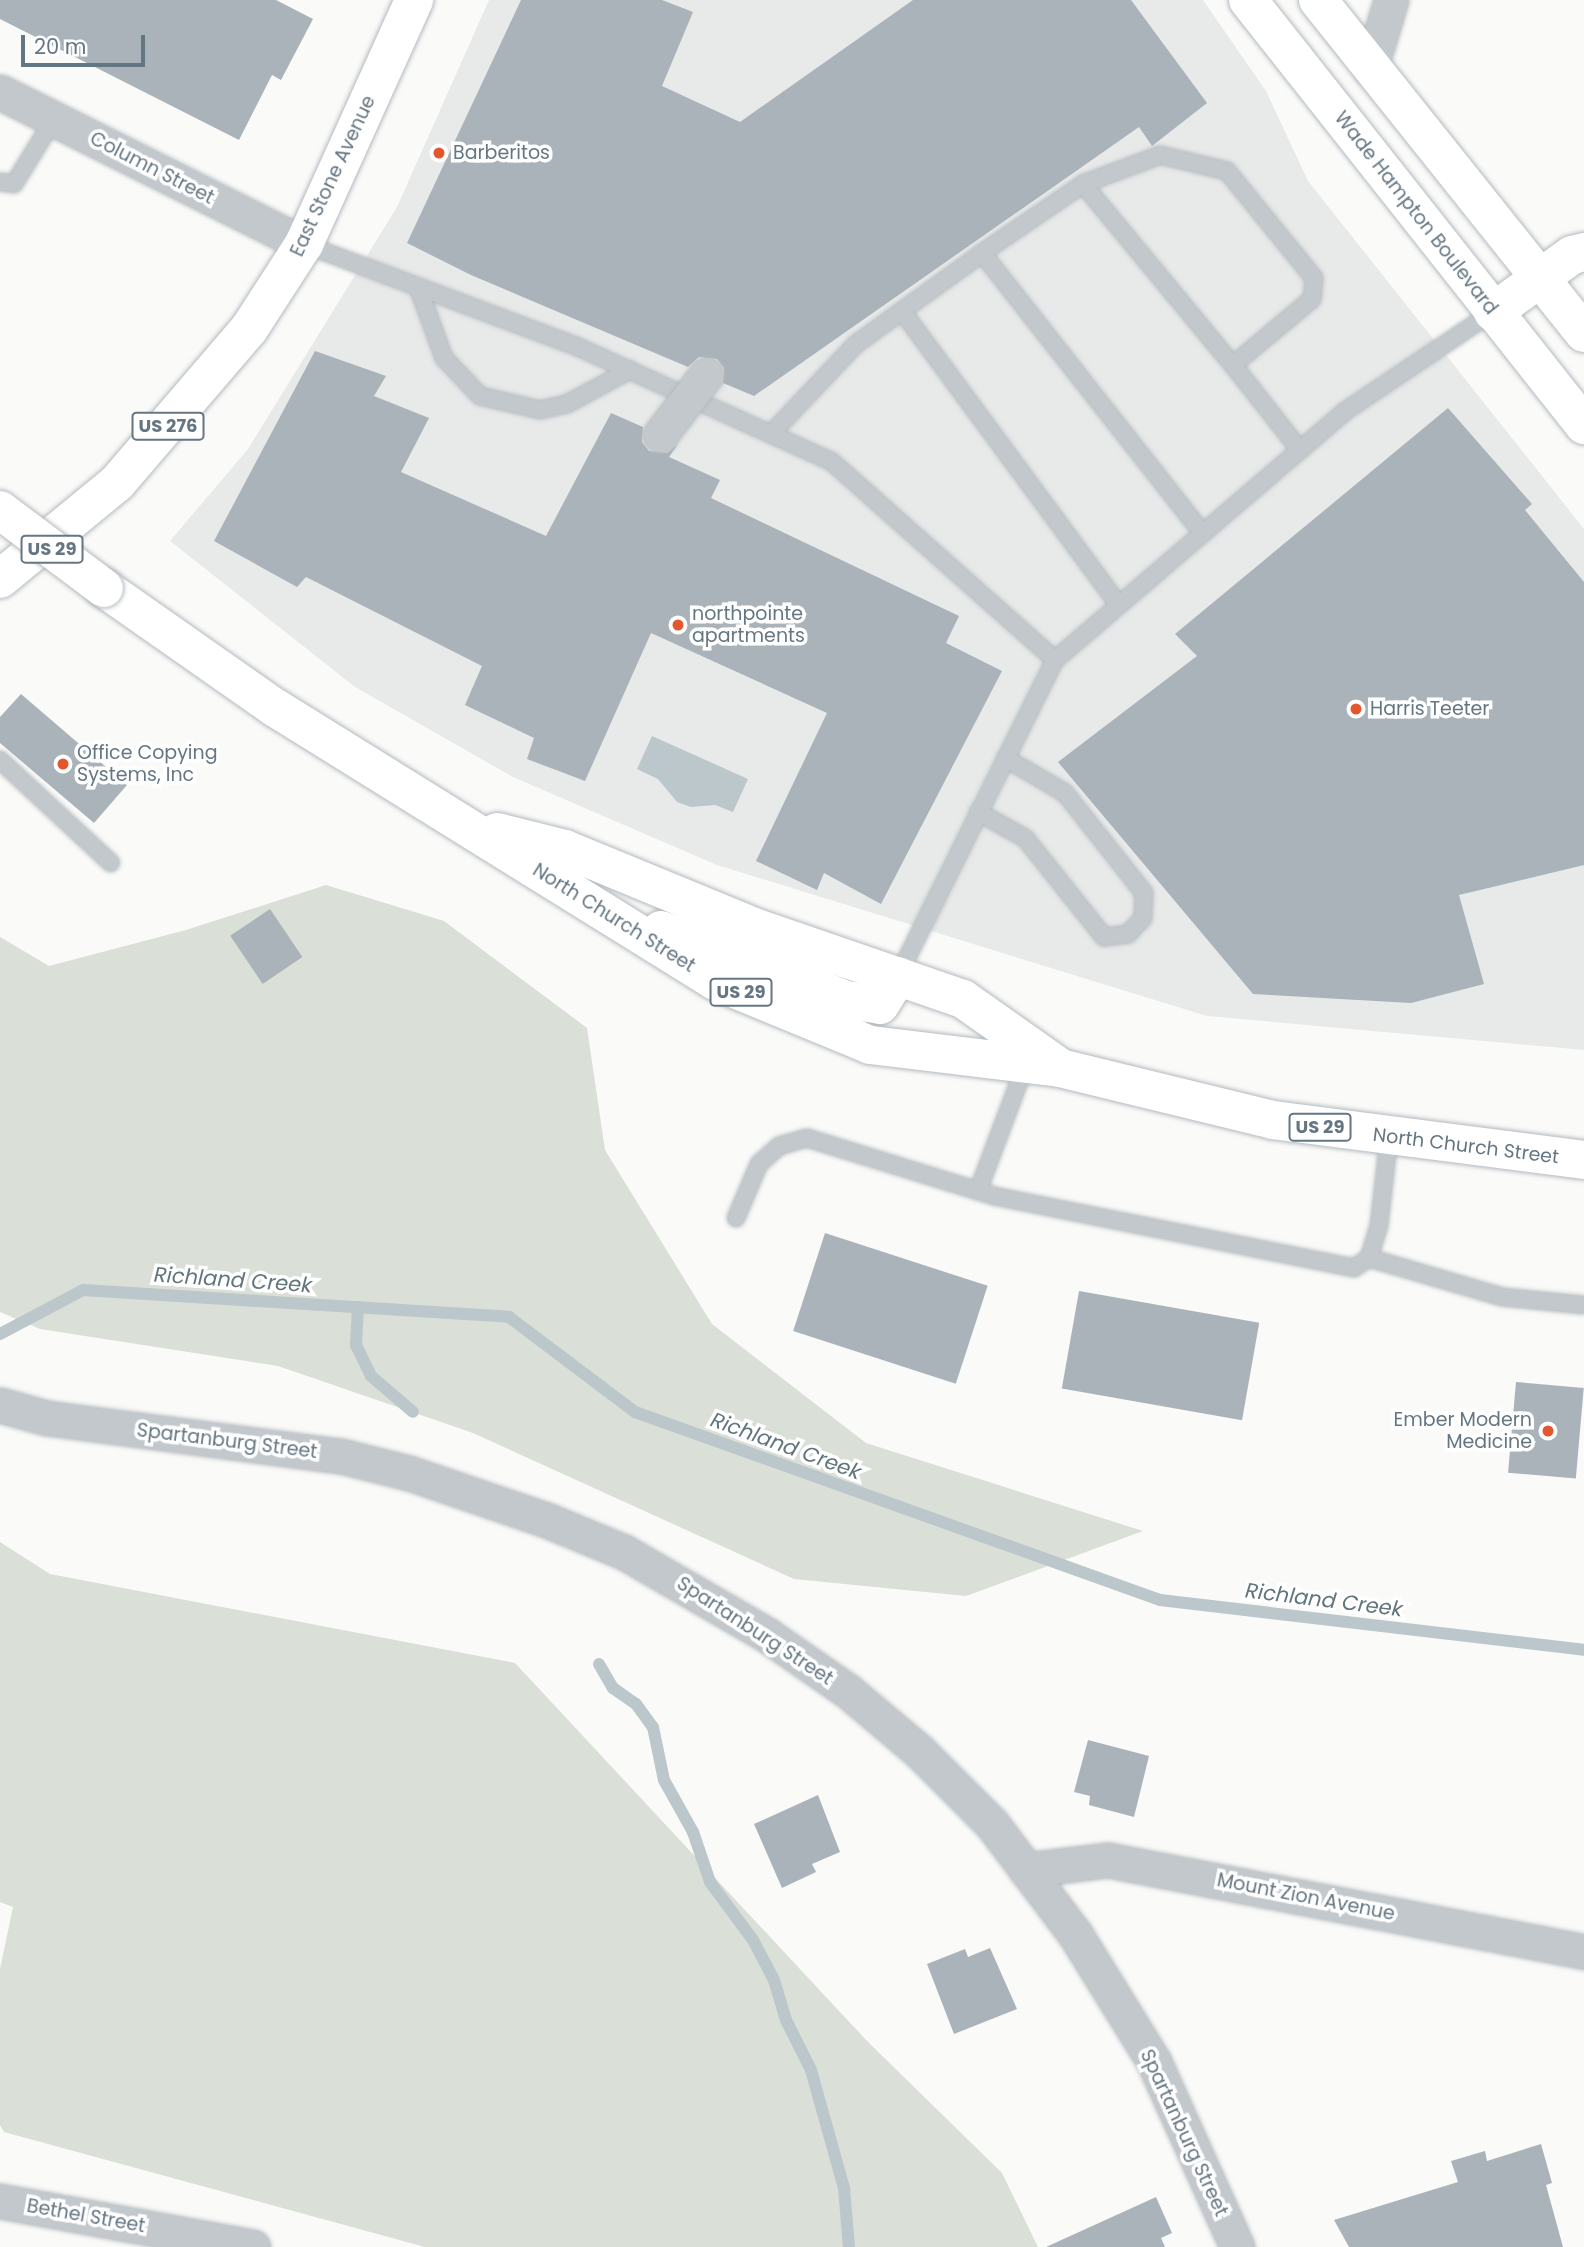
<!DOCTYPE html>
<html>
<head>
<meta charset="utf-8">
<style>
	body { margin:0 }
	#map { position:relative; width:1584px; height:2247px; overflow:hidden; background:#fafaf8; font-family:Poppins,sans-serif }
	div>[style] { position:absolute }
	.built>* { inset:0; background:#e8e9e9 }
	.green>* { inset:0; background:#dadfd7 }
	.water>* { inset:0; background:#bbc7cb }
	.stream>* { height:12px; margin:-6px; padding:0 6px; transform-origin:6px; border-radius:6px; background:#bbc7cb }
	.building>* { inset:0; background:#aab3b9; transform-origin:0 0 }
	.roads { filter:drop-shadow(0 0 2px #b3babf) drop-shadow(0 0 2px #b3babf) }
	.lane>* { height:16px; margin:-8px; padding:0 8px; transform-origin:8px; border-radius:8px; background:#c3c8cc }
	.street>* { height:33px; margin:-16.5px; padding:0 16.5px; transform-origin:16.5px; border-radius:16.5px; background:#c3c8cc }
	.secondary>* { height:38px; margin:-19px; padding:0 19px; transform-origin:19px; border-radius:19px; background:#fff }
	.primary>* { height:38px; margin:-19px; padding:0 19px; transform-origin:19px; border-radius:19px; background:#fff }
	.highway>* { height:38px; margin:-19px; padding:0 19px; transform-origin:19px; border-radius:19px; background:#fff }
	.bridges { filter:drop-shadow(0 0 2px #b5babe) drop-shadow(0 0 2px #b5babe) }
	.street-bridge>* { height:33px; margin:-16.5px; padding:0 16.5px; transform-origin:16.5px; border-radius:16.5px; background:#c3c8cc }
	.primary-bridge>* { height:38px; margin:-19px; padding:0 19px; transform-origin:19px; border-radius:19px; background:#fff }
	.dots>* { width:19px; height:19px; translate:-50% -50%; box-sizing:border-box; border:4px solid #fff; border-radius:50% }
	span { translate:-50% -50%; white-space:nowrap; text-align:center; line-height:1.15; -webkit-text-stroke:7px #fff; paint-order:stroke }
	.shield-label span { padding:2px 5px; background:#fff; border:2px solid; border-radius:5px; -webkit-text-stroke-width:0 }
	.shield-label { font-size:18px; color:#657683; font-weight:700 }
	.poi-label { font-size:19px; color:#657683 }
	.left { translate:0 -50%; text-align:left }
	.right { translate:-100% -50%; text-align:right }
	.street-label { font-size:19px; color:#657683 }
	.water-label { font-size:21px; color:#60757c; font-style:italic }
	.scale { position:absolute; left:21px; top:35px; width:124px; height:32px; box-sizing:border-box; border:4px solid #657683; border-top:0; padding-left:9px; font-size:21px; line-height:24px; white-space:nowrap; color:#657683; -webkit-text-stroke:5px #fff; paint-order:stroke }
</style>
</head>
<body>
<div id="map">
	<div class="built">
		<i style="clip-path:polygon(489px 0,1203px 0,1266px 91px,1308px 181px,1584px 529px,1584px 1050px,1207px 1016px,717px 865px,513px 777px,355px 687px,170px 541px,248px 449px,397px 207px)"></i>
	</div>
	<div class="green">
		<i style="clip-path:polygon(326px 885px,444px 921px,587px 1028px,605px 1150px,712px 1324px,866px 1443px,1143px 1531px,966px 1596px,794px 1579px,473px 1433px,278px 1366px,40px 1329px,0 1312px,0 937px,49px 966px,186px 930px)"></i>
		<i style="clip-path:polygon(0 1542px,50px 1574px,515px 1663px,867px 2041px,1002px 2173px,1038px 2247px,425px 2247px,4px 2132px,0 2125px,0 1969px,13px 1907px,0 1902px)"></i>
	</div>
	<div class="water">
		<i style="clip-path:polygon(652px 736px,748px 779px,733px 812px,715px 805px,691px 807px,677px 802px,658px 779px,637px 769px)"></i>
	</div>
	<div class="stream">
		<i style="left:358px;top:1307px;width:38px;rotate:93deg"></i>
		<i style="left:356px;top:1345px;width:34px;rotate:64deg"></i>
		<i style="left:371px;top:1376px;width:55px;rotate:40.6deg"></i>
		<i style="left:0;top:1334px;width:94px;rotate:-27.9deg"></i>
		<i style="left:83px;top:1290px;width:427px;rotate:3.6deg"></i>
		<i style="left:509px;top:1317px;width:158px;rotate:37deg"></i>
		<i style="left:635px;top:1412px;width:558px;rotate:19.7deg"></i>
		<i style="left:1160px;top:1600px;width:427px;rotate:6.7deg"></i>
		<i style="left:599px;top:1664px;width:28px;rotate:60deg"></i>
		<i style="left:613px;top:1688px;width:28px;rotate:35deg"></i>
		<i style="left:636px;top:1704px;width:29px;rotate:54deg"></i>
		<i style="left:653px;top:1727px;width:54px;rotate:78.3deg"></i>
		<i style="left:664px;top:1780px;width:60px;rotate:60.9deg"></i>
		<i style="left:693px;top:1832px;width:53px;rotate:71.2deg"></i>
		<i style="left:710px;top:1882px;width:72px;rotate:53.4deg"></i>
		<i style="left:753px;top:1940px;width:45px;rotate:62.3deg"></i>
		<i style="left:774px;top:1980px;width:42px;rotate:73.3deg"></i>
		<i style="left:786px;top:2020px;width:56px;rotate:63.4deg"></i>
		<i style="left:811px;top:2070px;width:123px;rotate:74.4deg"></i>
		<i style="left:844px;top:2188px;width:59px;rotate:85.2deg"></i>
	</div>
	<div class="building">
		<i style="clip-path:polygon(0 0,276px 0,313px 19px,281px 80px,272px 75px,239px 140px,0 19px)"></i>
		<i style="clip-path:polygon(521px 0,662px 0,693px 12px,662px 86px,740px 122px,913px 0,1131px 0,1207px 103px,1152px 146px,1139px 127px,754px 396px,723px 383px,724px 368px,717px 359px,699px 357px,688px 367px,471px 275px,407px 243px)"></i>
		<i style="clip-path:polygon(315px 351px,386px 376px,374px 396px,429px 418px,401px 472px,546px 536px,611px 413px,643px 427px,642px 442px,649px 451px,667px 453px,678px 444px,669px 457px,720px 480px,711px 498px,959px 616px,946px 643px,1002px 671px,881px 904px,824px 873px,817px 890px,756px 861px,827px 713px,651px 633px,585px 781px,527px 759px,534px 738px,465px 705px,482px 666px,306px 577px,297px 587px,214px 541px)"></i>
		<i style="clip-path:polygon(1448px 408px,1532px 504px,1525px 510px,1584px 582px,1584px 865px,1459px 895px,1484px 984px,1411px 1003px,1253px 994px,1058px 762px,1197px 656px,1175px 634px)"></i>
		<i style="clip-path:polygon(21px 694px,127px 785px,94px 823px,0 743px,0 717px)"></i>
		<i style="left:270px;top:909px;width:58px;height:48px;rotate:56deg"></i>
		<i style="left:825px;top:1233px;width:171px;height:103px;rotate:18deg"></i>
		<i style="left:1079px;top:1291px;width:183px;height:99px;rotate:10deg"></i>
		<i style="left:1516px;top:1382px;width:68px;height:91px;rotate:5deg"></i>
		<i style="clip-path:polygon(1088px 1740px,1149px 1756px,1134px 1817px,1089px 1805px,1090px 1796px,1074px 1792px)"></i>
		<i style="clip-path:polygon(818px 1795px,840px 1852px,812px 1864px,816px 1872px,782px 1888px,754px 1824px)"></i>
		<i style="clip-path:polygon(990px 1948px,1017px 2009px,954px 2034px,927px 1964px,965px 1949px,968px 1957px)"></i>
		<i style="clip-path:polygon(1541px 2144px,1552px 2183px,1546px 2185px,1563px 2247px,1349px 2247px,1334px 2220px,1458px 2182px,1451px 2161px,1485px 2151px,1487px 2161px)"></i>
		<i style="clip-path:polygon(1156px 2197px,1172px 2233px,1161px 2238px,1165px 2247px,1046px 2247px)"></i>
	</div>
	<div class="roads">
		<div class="lane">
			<i style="left:0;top:182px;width:14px;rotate:8deg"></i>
			<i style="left:14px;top:184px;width:76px;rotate:-58.4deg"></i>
			<i style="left:1083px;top:184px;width:235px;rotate:50.4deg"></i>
			<i style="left:304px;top:244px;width:293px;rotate:20.6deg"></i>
			<i style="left:578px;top:347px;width:277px;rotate:24.3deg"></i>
			<i style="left:831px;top:461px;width:300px;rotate:41.6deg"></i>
			<i style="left:1055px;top:660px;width:381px;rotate:-40.6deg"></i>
			<i style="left:1344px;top:412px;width:179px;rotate:-33.9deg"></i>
			<i style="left:982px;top:253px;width:356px;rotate:51.8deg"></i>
			<i style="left:418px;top:287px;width:76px;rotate:69.9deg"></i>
			<i style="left:444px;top:358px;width:52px;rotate:46.5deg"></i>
			<i style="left:480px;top:396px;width:62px;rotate:13.1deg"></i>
			<i style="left:540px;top:410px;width:28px;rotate:-13deg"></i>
			<i style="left:567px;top:404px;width:72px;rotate:-28.4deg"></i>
			<i style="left:902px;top:311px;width:365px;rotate:53.6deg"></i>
			<i style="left:771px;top:434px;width:124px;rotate:-46.6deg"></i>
			<i style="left:856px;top:344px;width:155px;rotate:-35.8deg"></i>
			<i style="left:982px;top:253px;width:122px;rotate:-34.3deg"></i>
			<i style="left:1083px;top:184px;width:82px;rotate:-20.6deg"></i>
			<i style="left:1160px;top:155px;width:69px;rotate:13.4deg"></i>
			<i style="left:1227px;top:171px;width:138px;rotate:50.9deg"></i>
			<i style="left:1314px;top:278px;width:21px;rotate:95deg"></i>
			<i style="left:1312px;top:299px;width:103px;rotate:140.1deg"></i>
			<i style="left:1233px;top:365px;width:108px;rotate:51.8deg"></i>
			<i style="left:0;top:760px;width:151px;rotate:42.9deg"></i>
			<i style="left:978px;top:812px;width:54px;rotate:29deg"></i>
			<i style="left:1025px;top:838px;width:127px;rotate:51.4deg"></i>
			<i style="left:1104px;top:937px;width:24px;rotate:-7deg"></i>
			<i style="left:1128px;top:934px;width:22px;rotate:-47deg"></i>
			<i style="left:1143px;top:918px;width:25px;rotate:-88deg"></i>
			<i style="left:1144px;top:893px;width:127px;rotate:-128.3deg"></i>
			<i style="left:1065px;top:793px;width:69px;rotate:-149.7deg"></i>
			<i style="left:898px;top:976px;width:353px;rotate:-63.6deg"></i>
			<i style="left:978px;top:1191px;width:137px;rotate:-69.4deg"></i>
			<i style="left:736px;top:1218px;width:59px;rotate:-66.9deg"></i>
			<i style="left:759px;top:1164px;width:27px;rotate:-42deg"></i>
			<i style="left:779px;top:1146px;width:29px;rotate:-16deg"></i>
			<i style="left:807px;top:1138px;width:196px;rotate:17.2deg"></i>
			<i style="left:994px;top:1196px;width:367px;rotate:11.3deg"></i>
			<i style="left:1354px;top:1268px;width:18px;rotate:-34deg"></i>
			<i style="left:1369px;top:1258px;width:34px;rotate:-73deg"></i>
			<i style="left:1379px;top:1226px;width:90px;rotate:-83.6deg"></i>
			<i style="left:1369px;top:1258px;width:139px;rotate:16.3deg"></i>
			<i style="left:1502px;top:1297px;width:82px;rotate:5.6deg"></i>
		</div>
		<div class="street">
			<i style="left:1370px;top:70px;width:73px;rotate:-73.3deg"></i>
			<i style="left:0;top:92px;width:340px;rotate:26.6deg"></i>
			<i style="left:0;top:1405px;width:49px;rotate:15.5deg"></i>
			<i style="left:47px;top:1418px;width:296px;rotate:7.4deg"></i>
			<i style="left:341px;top:1456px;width:70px;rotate:14deg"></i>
			<i style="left:409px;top:1473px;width:148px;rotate:18.9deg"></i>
			<i style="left:549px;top:1521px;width:81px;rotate:22.5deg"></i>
			<i style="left:624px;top:1552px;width:165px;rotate:30.1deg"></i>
			<i style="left:767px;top:1635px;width:100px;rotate:34.8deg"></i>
			<i style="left:849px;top:1692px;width:92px;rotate:40.1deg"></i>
			<i style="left:919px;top:1751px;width:103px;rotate:45deg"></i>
			<i style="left:992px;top:1824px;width:138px;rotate:53deg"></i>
			<i style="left:1075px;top:1934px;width:150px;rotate:58.3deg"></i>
			<i style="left:1154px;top:2062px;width:203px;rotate:65.8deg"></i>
			<i style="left:1026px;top:1870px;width:83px;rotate:-7deg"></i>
			<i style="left:1108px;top:1860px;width:485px;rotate:10.9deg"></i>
			<i style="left:0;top:2201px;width:257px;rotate:10.3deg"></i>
		</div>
		<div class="secondary">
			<i style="left:1493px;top:312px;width:97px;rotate:-35.8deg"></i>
			<i style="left:1572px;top:255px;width:12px;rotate:-14deg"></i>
		</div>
		<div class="primary">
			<i style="left:1248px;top:0;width:542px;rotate:51.67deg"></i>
			<i style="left:1318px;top:0;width:426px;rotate:51.4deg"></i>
			<i style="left:104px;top:588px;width:208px;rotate:35deg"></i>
			<i style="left:274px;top:707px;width:519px;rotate:31.85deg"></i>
			<i style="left:715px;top:981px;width:168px;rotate:22.4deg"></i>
			<i style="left:870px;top:1045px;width:191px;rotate:6.9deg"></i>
			<i style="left:1060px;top:1068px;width:219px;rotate:13.7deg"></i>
			<i style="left:1273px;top:1120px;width:314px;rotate:7.3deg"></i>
			<i style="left:497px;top:832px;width:70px;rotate:14deg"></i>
			<i style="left:565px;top:849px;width:204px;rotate:22.4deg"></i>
			<i style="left:754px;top:927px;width:221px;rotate:19deg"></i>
			<i style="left:963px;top:999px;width:116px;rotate:35.2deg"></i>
			<i style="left:661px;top:930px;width:82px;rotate:17.8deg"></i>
			<i style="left:739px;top:955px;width:116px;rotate:22.8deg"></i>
			<i style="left:846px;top:1000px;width:34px;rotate:8deg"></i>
			<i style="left:880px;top:1005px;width:34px;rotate:-58deg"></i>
		</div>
		<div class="highway">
			<i style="left:0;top:579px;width:151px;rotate:-39.4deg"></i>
			<i style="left:117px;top:483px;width:203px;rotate:-49.4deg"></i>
			<i style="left:249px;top:329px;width:101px;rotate:-57.1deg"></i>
			<i style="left:304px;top:244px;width:268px;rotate:-65.7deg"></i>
		</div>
	</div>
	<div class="bridges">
		<div class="street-bridge">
			<i style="left:660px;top:435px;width:76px;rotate:-52.5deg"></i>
		</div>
		<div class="primary-bridge">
			<i style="left:0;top:510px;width:130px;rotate:36.9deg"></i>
		</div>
	</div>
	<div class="dots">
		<i style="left:439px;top:153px;background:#e4572e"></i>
		<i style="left:678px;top:625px;background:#e4572e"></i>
		<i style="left:1356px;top:709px;background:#e4572e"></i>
		<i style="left:63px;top:764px;background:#e4572e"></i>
		<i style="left:1548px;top:1431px;background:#e4572e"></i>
	</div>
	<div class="shield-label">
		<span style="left:168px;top:426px">US 276</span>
		<span style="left:52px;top:549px">US 29</span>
		<span style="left:741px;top:992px">US 29</span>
		<span style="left:1320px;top:1127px">US 29</span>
	</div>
	<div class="poi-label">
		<span class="left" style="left:453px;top:153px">Barberitos</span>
		<span class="left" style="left:692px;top:625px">northpointe<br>apartments</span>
		<span class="left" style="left:1370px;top:709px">Harris Teeter</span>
		<span class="left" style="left:77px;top:764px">Office Copying<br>Systems, Inc</span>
		<span class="right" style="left:1532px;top:1431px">Ember Modern<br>Medicine</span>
	</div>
	<div class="street-label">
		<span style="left:152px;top:168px;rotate:27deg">Column Street</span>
		<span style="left:333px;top:176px;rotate:-65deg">East Stone Avenue</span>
		<span style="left:1416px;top:213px;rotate:52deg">Wade Hampton Boulevard</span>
		<span style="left:614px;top:918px;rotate:32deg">North Church Street</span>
		<span style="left:1466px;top:1146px;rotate:7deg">North Church Street</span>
		<span style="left:227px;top:1441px;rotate:7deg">Spartanburg Street</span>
		<span style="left:755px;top:1631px;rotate:33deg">Spartanburg Street</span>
		<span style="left:1306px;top:1897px;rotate:11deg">Mount Zion Avenue</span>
		<span style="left:1184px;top:2133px;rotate:65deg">Spartanburg Street</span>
		<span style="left:86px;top:2216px;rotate:10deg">Bethel Street</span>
	</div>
	<div class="water-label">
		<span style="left:233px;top:1280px;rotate:4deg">Richland Creek</span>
		<span style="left:786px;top:1446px;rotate:20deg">Richland Creek</span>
		<span style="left:1324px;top:1600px;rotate:7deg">Richland Creek</span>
	</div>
	<div class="scale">20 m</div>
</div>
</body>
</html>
